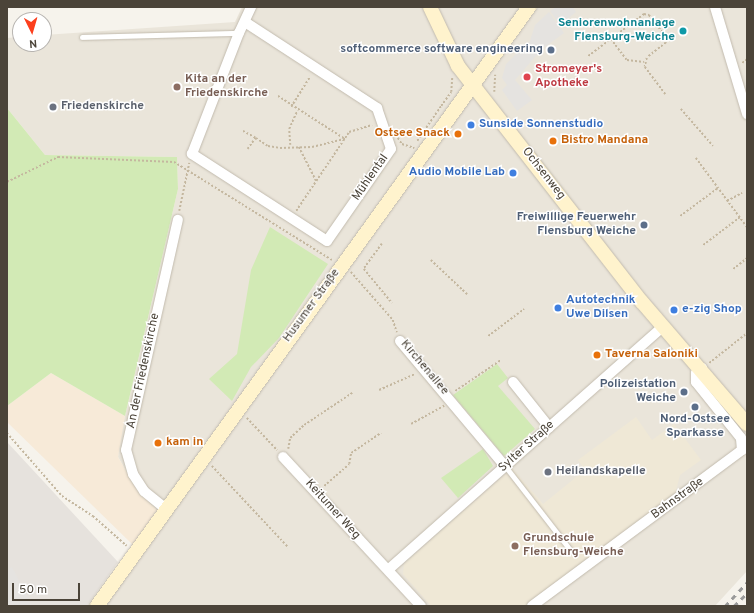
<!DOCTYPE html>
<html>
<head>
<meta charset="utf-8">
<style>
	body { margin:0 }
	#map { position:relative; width:754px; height:613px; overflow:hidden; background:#f6f3ec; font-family:Overpass,sans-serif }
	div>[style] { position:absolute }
	.residential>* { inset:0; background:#eae5da }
	.commercial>* { inset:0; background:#f7ead8 }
	.industrial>* { inset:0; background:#e6e2dd }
	.education>* { inset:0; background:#efe8d6 }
	.green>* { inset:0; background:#d2eab5 }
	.parking>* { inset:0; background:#e5e3e0 }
	.path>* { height:1.5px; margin-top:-0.75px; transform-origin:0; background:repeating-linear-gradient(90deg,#c4b79f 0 2px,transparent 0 4px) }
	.roads { filter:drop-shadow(0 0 1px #c2bbae) drop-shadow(0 0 1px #c2bbae) }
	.lane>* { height:5px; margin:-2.5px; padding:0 2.5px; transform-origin:2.5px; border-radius:2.5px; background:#fff }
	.street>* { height:10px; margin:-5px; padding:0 5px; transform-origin:5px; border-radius:5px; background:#fff }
	.secondary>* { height:14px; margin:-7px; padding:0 7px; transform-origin:7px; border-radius:7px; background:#fff3cd }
	.rail>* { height:2.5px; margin-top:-1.25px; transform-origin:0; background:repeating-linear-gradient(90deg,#9a9a9a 0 5px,transparent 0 10px) }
	.dots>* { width:11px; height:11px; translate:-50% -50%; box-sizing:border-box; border:2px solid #fff; border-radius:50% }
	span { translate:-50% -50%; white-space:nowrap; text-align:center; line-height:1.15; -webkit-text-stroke:3px #fff; paint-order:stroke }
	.culture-label { font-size:12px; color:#0d838f; font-weight:700 }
	.right { translate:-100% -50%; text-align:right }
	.service-label { font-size:12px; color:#4e5e75; font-weight:700 }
	.health-label { font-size:12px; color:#be3a42; font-weight:700 }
	.left { translate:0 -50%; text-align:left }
	.education-label { font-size:12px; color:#785e54; font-weight:700 }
	.worship-label { font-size:12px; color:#5b616d; font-weight:700 }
	.shop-label { font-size:12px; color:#366cbe; font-weight:700 }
	.food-label { font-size:12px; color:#c56008; font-weight:700 }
	.street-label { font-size:12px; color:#4b4439 }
	.frame { position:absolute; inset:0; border:8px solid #4b4439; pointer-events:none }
	.north { position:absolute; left:12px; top:12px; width:40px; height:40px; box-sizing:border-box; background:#fff; border:1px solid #b7b4b0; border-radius:50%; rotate:175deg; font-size:11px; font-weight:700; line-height:16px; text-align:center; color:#4b4439 }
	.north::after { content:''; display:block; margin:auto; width:14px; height:18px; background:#fc3f1d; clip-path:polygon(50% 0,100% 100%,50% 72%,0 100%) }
	.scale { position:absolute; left:12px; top:583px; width:68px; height:18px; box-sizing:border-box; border:2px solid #4b4439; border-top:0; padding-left:5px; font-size:12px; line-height:14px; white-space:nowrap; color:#4b4439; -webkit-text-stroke:3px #fff; paint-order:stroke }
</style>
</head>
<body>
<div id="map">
	<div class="residential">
		<i style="clip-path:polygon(242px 7px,747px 7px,747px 571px,715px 606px,87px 606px,133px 545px,137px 490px,118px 457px,120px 437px,178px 189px,177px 157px,45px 155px,7px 108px,7px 38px,20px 37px,20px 44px,44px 44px,44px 35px,235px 22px)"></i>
	</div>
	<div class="commercial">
		<i style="clip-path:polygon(51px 373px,125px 416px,118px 457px,137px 490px,159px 512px,133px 545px,7px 422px,7px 406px)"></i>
	</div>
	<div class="industrial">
		<i style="clip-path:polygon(7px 442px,118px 562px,87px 606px,7px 606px)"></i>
	</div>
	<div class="education">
		<i style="clip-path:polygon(636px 417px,652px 440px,674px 424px,701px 460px,680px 475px,675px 494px,525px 606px,431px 606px,403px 574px,404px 564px,512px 468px,543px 504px,585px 470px,578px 460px)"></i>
	</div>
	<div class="green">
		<i style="clip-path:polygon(7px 108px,45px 155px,177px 157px,178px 189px,125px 416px,51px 373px,7px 406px)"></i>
		<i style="clip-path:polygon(270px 227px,328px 264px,279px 338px,251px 367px,232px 401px,209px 379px,237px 354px,251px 270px)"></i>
		<i style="clip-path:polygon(497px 364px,508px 378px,498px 386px,535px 429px,504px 456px,453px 395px)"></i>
		<i style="clip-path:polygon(483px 449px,493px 466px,458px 498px,441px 478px)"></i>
	</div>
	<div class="parking">
		<i style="clip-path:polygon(556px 7px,573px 7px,576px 12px,560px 25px,550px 11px)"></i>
		<i style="clip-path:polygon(549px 12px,564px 33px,542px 49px,515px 80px,532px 100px,517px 111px,502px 90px,507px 85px,502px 78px,506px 64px,530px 41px,535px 25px)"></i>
		<i style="clip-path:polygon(12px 567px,30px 601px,31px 606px,7px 606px,7px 571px)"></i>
	</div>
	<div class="path">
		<i style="left:611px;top:39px;width:26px;rotate:53deg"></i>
		<i style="left:627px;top:60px;width:17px;rotate:7deg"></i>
		<i style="left:588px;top:56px;width:70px;rotate:-36.9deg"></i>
		<i style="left:644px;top:14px;width:5px;rotate:11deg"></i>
		<i style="left:649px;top:15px;width:29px;rotate:52deg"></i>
		<i style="left:667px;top:38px;width:5px;rotate:101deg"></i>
		<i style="left:666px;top:43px;width:24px;rotate:142deg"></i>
		<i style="left:647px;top:58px;width:9px;rotate:103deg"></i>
		<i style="left:645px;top:67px;width:34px;rotate:53deg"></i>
		<i style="left:742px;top:63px;width:6px;rotate:-39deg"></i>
		<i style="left:494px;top:92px;width:17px;rotate:-87deg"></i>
		<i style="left:278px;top:96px;width:80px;rotate:32.7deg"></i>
		<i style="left:441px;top:106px;width:17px;rotate:-54deg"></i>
		<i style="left:451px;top:92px;width:14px;rotate:-86deg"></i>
		<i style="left:291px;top:107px;width:36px;rotate:-58deg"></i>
		<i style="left:681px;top:109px;width:49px;rotate:49.1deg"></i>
		<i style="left:243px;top:131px;width:15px;rotate:28deg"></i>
		<i style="left:256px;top:138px;width:14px;rotate:126deg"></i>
		<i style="left:256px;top:138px;width:14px;rotate:34deg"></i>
		<i style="left:268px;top:146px;width:12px;rotate:9deg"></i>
		<i style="left:280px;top:148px;width:32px;rotate:-2deg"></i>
		<i style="left:312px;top:147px;width:34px;rotate:-14deg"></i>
		<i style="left:398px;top:138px;width:7px;rotate:56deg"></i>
		<i style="left:402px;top:144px;width:13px;rotate:18deg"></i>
		<i style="left:417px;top:141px;width:42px;rotate:-55.6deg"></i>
		<i style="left:290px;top:145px;width:16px;rotate:-94deg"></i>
		<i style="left:289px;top:129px;width:20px;rotate:-66deg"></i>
		<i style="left:299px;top:147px;width:38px;rotate:63deg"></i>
		<i style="left:696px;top:158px;width:86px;rotate:53.5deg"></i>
		<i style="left:7px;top:182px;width:57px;rotate:-26.1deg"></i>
		<i style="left:58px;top:157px;width:116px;rotate:2.5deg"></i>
		<i style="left:174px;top:162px;width:186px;rotate:31.8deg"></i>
		<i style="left:727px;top:201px;width:17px;rotate:-28deg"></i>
		<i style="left:179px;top:211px;width:49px;rotate:-78.2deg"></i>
		<i style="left:296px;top:211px;width:95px;rotate:-56.1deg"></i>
		<i style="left:349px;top:132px;width:24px;rotate:-17deg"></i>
		<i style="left:680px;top:216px;width:47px;rotate:-36.4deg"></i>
		<i style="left:382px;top:244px;width:31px;rotate:126deg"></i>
		<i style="left:364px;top:269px;width:44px;rotate:50.5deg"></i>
		<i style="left:703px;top:245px;width:46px;rotate:-37.1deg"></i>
		<i style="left:431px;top:260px;width:50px;rotate:43.4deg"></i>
		<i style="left:733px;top:269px;width:18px;rotate:-38deg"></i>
		<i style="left:351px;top:272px;width:64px;rotate:48.8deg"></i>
		<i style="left:393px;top:320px;width:13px;rotate:72deg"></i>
		<i style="left:488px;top:336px;width:45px;rotate:-36.9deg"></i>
		<i style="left:709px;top:363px;width:48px;rotate:-38.3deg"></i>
		<i style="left:379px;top:390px;width:39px;rotate:-24deg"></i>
		<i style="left:455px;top:391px;width:55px;rotate:-34deg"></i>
		<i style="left:247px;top:418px;width:44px;rotate:46.8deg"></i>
		<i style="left:411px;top:424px;width:38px;rotate:-29deg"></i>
		<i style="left:7px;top:433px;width:84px;rotate:48.9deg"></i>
		<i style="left:62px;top:496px;width:37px;rotate:33deg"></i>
		<i style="left:93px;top:516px;width:45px;rotate:41.4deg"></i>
		<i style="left:288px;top:449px;width:11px;rotate:-80deg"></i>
		<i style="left:290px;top:438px;width:19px;rotate:-43deg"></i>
		<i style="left:304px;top:425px;width:58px;rotate:-33.7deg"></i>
		<i style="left:212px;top:466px;width:112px;rotate:46.8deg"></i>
		<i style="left:324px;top:486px;width:33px;rotate:-41deg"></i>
		<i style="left:349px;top:464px;width:11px;rotate:-80deg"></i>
		<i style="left:351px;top:453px;width:36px;rotate:-34deg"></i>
	</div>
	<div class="roads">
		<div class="lane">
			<i style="left:82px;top:37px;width:157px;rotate:-1.5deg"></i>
			<i style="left:505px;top:466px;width:108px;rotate:52.2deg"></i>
		</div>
		<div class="street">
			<i style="left:715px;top:7px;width:112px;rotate:73.3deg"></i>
			<i style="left:245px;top:22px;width:158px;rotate:33.1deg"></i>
			<i style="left:377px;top:108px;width:43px;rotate:71.1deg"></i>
			<i style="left:391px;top:149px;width:112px;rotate:124.8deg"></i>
			<i style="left:327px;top:241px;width:161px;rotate:-147.2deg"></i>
			<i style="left:192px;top:154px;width:130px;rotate:-68.8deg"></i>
			<i style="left:239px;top:33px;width:29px;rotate:-65deg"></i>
			<i style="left:400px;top:341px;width:163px;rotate:50deg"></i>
			<i style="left:513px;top:382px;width:58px;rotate:51.3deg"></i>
			<i style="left:283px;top:457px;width:203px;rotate:47.2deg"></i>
			<i style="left:166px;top:509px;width:28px;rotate:-141deg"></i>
			<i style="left:144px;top:491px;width:20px;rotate:-123deg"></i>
			<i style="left:133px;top:474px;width:25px;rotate:-106deg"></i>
			<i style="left:126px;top:450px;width:236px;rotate:-77.3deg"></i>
			<i style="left:389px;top:569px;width:367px;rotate:-41.5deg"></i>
			<i style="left:532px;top:606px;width:262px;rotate:-36.6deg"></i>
			<i style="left:742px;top:450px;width:12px;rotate:-95deg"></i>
			<i style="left:741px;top:438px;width:72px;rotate:-128.8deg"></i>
			<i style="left:696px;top:382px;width:9px;rotate:-90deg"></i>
			<i style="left:696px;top:373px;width:8px;rotate:-40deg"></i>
		</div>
		<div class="secondary">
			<i style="left:430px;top:7px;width:65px;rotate:64.6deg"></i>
			<i style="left:458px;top:66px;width:299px;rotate:52.1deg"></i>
			<i style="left:642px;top:302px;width:161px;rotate:49.3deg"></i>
			<i style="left:97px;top:606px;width:739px;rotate:-54.2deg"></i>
		</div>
	</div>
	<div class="rail">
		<i style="left:725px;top:606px;width:33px;rotate:-47deg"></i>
		<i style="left:734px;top:606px;width:18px;rotate:-45deg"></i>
	</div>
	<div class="dots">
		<i style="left:683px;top:31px;background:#0f9aa8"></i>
		<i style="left:551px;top:50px;background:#5c6f8a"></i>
		<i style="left:527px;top:77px;background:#e0444e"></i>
		<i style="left:177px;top:87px;background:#8d6e63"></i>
		<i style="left:53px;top:107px;background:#6b7280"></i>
		<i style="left:471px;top:125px;background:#3f7fe0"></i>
		<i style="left:458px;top:134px;background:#e8710a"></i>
		<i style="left:553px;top:141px;background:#e8710a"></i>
		<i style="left:513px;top:173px;background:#3f7fe0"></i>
		<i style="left:644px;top:225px;background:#5c6f8a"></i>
		<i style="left:558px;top:308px;background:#3f7fe0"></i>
		<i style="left:674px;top:310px;background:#3f7fe0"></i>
		<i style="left:597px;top:355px;background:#e8710a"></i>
		<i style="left:684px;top:392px;background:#5c6f8a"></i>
		<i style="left:695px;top:407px;background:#5c6f8a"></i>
		<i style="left:158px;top:443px;background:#e8710a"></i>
		<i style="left:548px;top:472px;background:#6b7280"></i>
		<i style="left:515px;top:546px;background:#8d6e63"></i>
	</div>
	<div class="culture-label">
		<span class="right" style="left:675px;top:31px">Seniorenwohnanlage<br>Flensburg-Weiche</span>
	</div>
	<div class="service-label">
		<span class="right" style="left:543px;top:50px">softcommerce software engineering</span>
		<span class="right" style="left:636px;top:225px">Freiwillige Feuerwehr<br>Flensburg Weiche</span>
		<span class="right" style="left:676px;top:392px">Polizeistation<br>Weiche</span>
		<span style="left:695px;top:427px">Nord-Ostsee<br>Sparkasse</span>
	</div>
	<div class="health-label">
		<span class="left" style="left:535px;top:77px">Stromeyer's<br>Apotheke</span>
	</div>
	<div class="education-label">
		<span class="left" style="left:185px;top:87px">Kita an der<br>Friedenskirche</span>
		<span class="left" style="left:523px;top:546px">Grundschule<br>Flensburg-Weiche</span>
	</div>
	<div class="worship-label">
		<span class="left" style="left:61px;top:107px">Friedenskirche</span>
		<span class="left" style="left:556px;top:472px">Heilandskapelle</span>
	</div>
	<div class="shop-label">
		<span class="left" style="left:479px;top:125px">Sunside Sonnenstudio</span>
		<span class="right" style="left:505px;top:173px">Audio Mobile Lab</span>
		<span class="left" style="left:566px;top:308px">Autotechnik<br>Uwe Dilsen</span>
		<span class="left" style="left:682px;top:310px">e-zig Shop</span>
	</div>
	<div class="food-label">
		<span class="right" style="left:450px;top:134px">Ostsee Snack</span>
		<span class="left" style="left:561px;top:141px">Bistro Mandana</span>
		<span class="left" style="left:605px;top:355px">Taverna Saloniki</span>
		<span class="left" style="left:166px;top:443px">kam in</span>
	</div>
	<div class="street-label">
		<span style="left:543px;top:174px;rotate:52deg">Ochsenweg</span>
		<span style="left:371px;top:178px;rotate:-55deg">Mühlental</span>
		<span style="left:312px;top:306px;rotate:-54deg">Husumer Straße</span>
		<span style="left:424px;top:368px;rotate:50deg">Kirchenallee</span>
		<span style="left:144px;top:371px;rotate:-78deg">An der Friedenskirche</span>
		<span style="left:527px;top:447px;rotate:-42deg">Sylter Straße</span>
		<span style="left:678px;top:499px;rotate:-36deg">Bahnstraße</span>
		<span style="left:332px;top:510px;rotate:48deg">Keitumer Weg</span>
	</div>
	<div class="frame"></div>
	<div class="north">N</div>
	<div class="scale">50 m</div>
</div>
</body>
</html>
